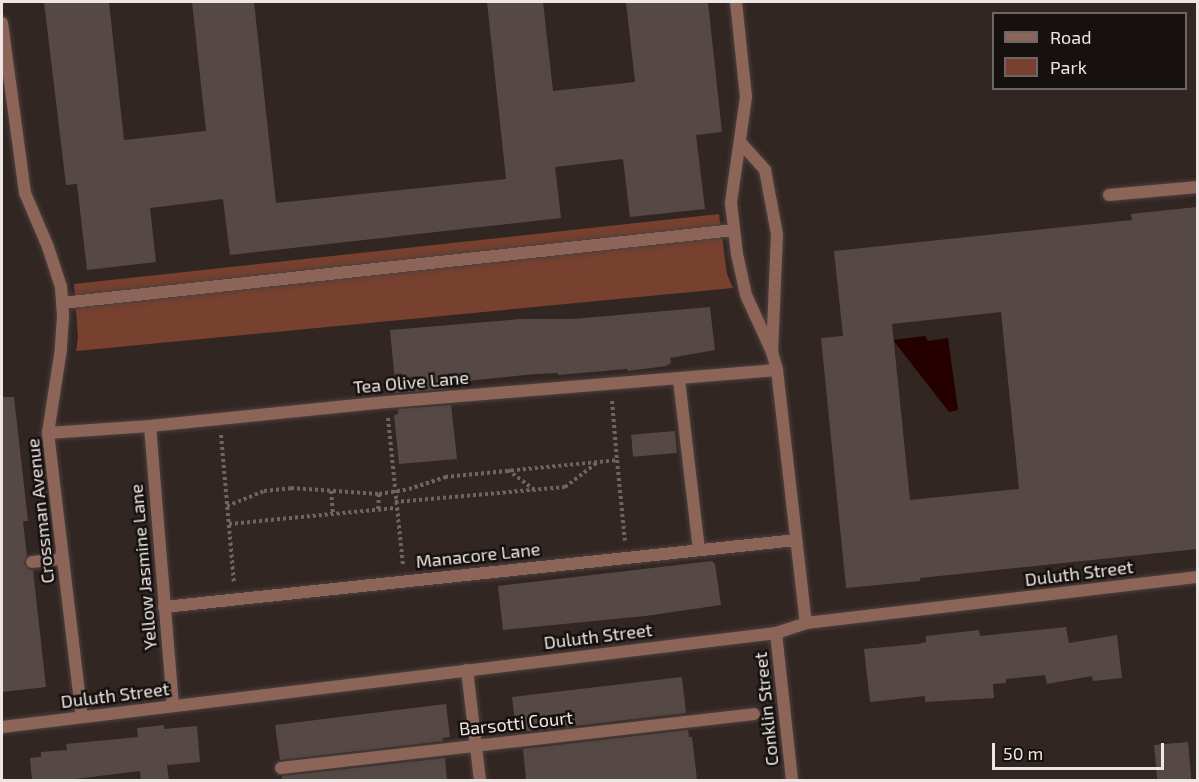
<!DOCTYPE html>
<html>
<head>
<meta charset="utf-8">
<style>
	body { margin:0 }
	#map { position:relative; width:1199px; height:782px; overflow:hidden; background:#322623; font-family:"Exo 2",sans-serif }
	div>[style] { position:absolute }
	.green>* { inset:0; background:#77402f }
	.water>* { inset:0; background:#250000 }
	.building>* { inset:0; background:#564945; transform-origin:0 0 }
	.path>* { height:4px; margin-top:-2px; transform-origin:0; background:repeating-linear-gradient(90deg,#6f6462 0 3px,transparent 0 6px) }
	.roads { filter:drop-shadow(0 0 2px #4c413e) drop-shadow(0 0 2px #4c413e) }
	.service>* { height:12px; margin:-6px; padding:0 6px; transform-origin:6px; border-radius:6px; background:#8d6558 }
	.minor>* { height:12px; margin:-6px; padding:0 6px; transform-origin:6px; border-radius:6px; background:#8d6558 }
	span { translate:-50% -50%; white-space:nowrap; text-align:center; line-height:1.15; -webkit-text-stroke:5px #16110f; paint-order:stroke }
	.street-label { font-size:18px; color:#eee6e4 }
	.frame { position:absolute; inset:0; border:3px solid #eee6e4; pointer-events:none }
	.legend { position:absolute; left:992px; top:12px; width:195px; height:78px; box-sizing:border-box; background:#16110f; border:2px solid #6c6664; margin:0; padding:8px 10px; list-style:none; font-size:18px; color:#eee6e4 }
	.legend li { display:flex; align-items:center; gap:12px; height:30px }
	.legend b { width:30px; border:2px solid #6c6664 }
	.scale { position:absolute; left:992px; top:743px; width:172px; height:27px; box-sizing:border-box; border:3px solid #eee6e4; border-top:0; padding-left:8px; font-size:18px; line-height:21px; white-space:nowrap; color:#eee6e4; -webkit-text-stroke:4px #16110f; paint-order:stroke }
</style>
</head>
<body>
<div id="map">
	<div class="green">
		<i style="clip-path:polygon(719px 214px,727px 274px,733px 288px,76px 351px,78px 338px,74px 284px)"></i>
	</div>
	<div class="water">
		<i style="clip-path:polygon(925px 336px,928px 341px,948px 338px,958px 410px,949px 412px,893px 340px)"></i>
	</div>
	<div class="building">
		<i style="clip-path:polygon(44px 2px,109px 2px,124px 140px,206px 131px,192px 2px,254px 2px,276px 203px,506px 179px,487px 2px,543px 2px,553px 91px,635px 82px,626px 2px,708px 2px,722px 132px,696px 135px,705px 209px,630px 217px,623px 159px,555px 167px,561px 218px,230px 255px,223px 199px,150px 208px,156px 262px,87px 270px,77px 184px,66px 185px)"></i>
		<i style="clip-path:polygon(evenodd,1197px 207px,1197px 549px,920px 578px,920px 581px,846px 588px,821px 338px,843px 336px,834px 251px,1132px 220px,1131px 214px,1197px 207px,1001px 312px,1019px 489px,910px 500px,892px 324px,1001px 312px)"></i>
		<i style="clip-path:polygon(710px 307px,715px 350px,670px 358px,671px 363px,666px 366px,628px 371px,627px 369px,558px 375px,558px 373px,535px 374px,458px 382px,449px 379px,450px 389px,396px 393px,390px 330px,521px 319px,573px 319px)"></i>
		<i style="clip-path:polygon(2px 397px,14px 397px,28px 521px,23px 521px,27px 556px,24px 563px,28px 569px,33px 570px,46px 687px,2px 692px)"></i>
		<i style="clip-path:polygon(451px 405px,457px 459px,399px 464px,394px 415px,398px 414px,398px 409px)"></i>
		<i style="left:675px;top:431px;width:22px;height:44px;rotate:85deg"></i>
		<i style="clip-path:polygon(712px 561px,715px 564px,721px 605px,645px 616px,503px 630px,498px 586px)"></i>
		<i style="clip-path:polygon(1066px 627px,1069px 643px,1117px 635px,1122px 678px,1093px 681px,1092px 676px,1047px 684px,1045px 675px,1006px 679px,1006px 683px,993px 684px,994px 698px,925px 702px,925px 696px,870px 702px,864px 649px,919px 644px,926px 642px,926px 636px,944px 634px,979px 630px,980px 636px)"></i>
		<i style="clip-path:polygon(682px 677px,686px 713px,521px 732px,521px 729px,516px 730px,512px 697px)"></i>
		<i style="clip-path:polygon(446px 704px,450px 737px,442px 738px,443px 741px,280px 760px,275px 725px)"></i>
		<i style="clip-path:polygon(164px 725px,164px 729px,197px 726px,200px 762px,167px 765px,169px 780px,141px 780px,140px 771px,67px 780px,32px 780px,30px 758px,41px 757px,41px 752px,67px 750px,66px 744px,138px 737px,137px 728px)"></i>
		<i style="clip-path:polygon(688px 730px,689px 737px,692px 737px,697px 780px,526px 780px,523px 749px)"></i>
		<i style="left:1188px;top:742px;width:38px;height:34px;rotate:85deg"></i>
		<i style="clip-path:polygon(445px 758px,447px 780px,282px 780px,282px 776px)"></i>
	</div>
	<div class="path">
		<i style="left:612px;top:401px;width:59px;rotate:85.2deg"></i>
		<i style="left:388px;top:418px;width:148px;rotate:84.2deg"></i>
		<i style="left:221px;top:435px;width:149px;rotate:85deg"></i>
		<i style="left:508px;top:470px;width:34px;rotate:37deg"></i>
		<i style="left:331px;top:491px;width:23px;rotate:85deg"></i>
		<i style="left:395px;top:502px;width:171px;rotate:-5deg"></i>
		<i style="left:565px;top:487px;width:41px;rotate:-37.1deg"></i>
		<i style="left:227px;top:506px;width:40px;rotate:-22deg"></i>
		<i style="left:264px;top:491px;width:27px;rotate:-6deg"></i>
		<i style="left:291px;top:488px;width:88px;rotate:3.9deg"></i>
		<i style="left:378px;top:509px;width:15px;rotate:-86deg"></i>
		<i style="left:379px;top:494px;width:30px;rotate:-9deg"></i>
		<i style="left:409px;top:489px;width:38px;rotate:-18deg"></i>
		<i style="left:445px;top:477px;width:173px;rotate:-5.6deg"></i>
		<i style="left:617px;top:460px;width:81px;rotate:84.4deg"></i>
		<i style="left:229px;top:524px;width:167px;rotate:-5.5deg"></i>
	</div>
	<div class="roads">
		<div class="service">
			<i style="left:740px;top:142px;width:38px;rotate:48deg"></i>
			<i style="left:765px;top:170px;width:65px;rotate:79.4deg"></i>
			<i style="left:777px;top:234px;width:118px;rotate:92.4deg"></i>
			<i style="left:1109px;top:195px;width:89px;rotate:-5.1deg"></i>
			<i style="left:32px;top:562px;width:31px;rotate:-6deg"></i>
		</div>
		<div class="minor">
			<i style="left:736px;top:2px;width:96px;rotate:84deg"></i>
			<i style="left:746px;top:97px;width:107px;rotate:98.1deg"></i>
			<i style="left:731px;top:203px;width:51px;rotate:83.3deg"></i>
			<i style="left:737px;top:254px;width:42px;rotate:77.6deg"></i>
			<i style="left:746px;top:295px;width:63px;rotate:65.5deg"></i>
			<i style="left:772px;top:352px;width:19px;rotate:74deg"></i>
			<i style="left:777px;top:370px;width:255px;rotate:83.5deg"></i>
			<i style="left:2px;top:23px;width:172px;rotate:82.3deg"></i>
			<i style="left:25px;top:193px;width:59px;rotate:66.9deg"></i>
			<i style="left:48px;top:247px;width:42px;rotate:72deg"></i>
			<i style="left:61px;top:287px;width:30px;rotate:86deg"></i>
			<i style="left:63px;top:317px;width:32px;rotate:94deg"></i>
			<i style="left:61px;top:349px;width:85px;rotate:98.8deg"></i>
			<i style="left:48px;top:433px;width:286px;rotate:83.2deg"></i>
			<i style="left:62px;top:303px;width:676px;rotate:-6.2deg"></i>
			<i style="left:679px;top:380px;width:170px;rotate:83.3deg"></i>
			<i style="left:150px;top:426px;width:281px;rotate:85.3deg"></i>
			<i style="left:48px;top:433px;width:102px;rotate:-3.9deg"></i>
			<i style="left:150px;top:426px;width:238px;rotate:-5.8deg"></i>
			<i style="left:387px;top:402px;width:391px;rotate:-4.7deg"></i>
			<i style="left:164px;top:607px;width:636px;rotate:-6.05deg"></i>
			<i style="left:776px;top:633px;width:148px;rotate:83.8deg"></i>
			<i style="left:467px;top:670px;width:111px;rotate:83.3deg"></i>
			<i style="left:2px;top:727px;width:780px;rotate:-6.92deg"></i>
			<i style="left:776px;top:633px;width:32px;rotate:-18deg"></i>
			<i style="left:806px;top:623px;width:395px;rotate:-6.7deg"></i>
			<i style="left:281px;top:768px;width:476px;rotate:-6.5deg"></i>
		</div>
	</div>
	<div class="street-label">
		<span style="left:411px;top:382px;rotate:-5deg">Tea Olive Lane</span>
		<span style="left:40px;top:511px;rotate:-96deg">Crossman Avenue</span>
		<span style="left:478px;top:555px;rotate:-6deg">Manacore Lane</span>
		<span style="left:143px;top:567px;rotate:-95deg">Yellow Jasmine Lane</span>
		<span style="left:1079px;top:573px;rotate:-7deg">Duluth Street</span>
		<span style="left:598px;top:636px;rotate:-7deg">Duluth Street</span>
		<span style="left:115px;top:695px;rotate:-7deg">Duluth Street</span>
		<span style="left:766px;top:709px;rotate:-96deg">Conklin Street</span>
		<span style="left:516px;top:723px;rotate:-6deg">Barsotti Court</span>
	</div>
	<div class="frame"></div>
	<ul class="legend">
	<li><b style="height:8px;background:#8d6558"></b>Road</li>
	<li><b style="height:16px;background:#77402f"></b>Park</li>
	</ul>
	<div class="scale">50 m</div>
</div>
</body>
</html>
